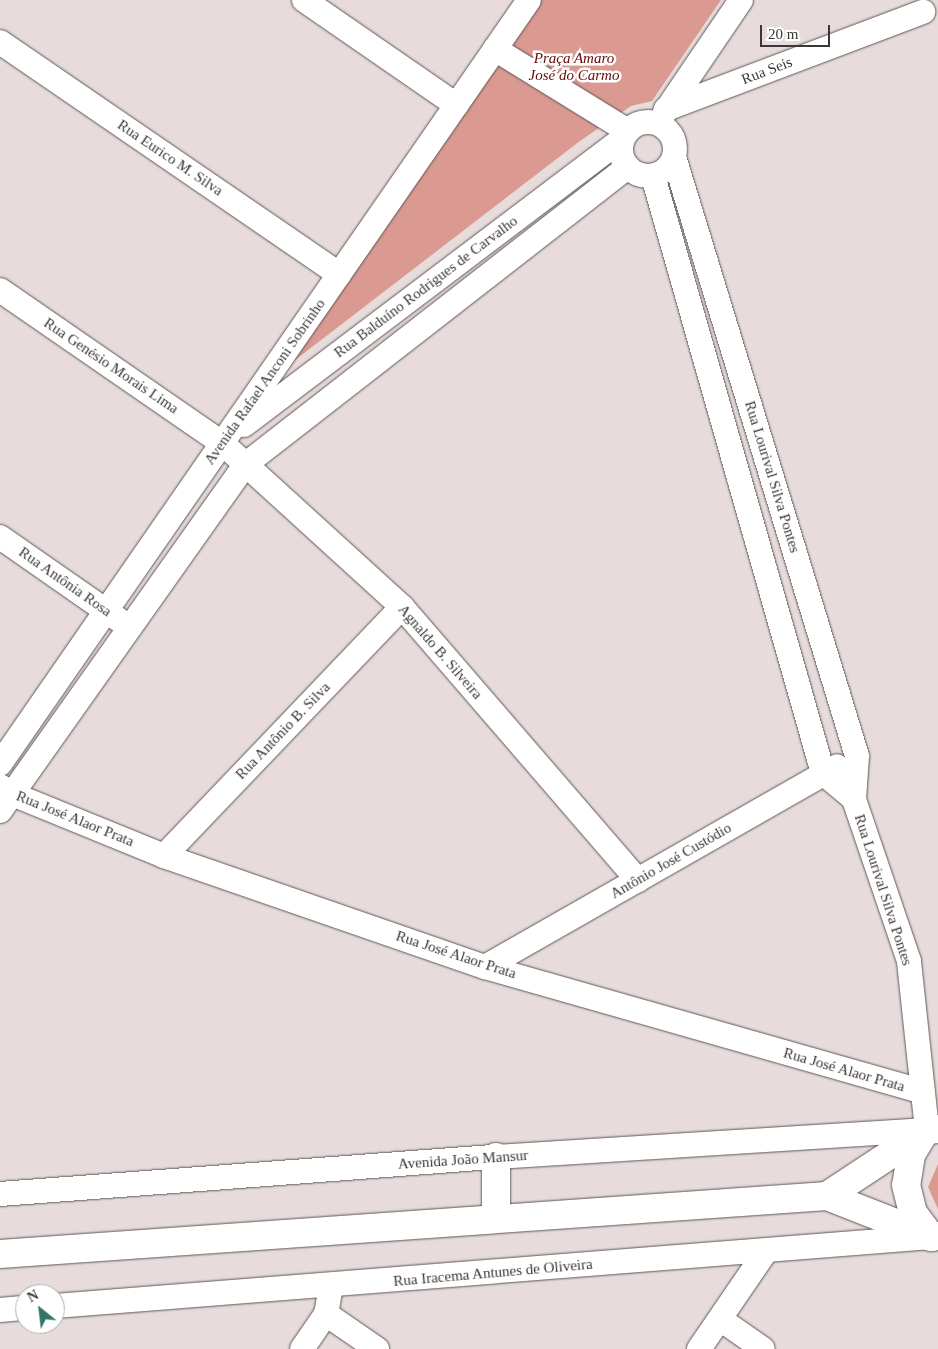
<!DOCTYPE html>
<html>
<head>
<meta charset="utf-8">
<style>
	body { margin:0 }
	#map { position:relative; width:938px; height:1349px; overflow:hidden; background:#e7dcdb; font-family:Georgia,serif }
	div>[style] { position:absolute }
	.green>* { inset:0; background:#db9a91 }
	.roads { filter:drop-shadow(0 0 1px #5f5655) drop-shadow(0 0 1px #5f5655) }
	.minor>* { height:24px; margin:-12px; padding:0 12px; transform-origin:12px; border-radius:12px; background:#fff }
	.minor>.ring { margin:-12px; padding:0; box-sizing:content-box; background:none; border:24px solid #fff; border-radius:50% }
	.major>* { height:28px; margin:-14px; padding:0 14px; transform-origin:14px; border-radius:14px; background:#fff }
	span { translate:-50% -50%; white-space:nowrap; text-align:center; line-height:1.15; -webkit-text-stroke:5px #fff; paint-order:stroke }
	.park-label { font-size:15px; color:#600b0a; font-style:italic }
	.street-label { font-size:15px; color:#3c3737 }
	.north { position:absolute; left:15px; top:1284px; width:50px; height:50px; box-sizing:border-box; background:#fff; border:1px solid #b1afaf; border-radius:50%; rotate:331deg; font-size:14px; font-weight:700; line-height:20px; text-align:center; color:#3c3737 }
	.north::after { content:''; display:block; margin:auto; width:18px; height:22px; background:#327567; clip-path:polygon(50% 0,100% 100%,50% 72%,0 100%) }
	.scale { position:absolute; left:760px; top:25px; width:70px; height:22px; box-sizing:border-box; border:2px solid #3c3737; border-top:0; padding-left:6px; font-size:15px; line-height:18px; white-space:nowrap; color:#3c3737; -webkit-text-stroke:4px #fff; paint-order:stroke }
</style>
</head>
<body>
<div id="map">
	<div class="green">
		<i style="clip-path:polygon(540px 0,721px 0,652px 101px,631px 106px,580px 141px,286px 367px)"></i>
		<i style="clip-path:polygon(938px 1164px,938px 1209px,928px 1187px)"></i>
	</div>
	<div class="roads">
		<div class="minor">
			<i style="left:304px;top:0;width:185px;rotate:34.6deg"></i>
			<i style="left:0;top:42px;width:411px;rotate:34.4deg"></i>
			<i style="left:495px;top:49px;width:156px;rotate:31.7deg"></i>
			<i style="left:666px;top:109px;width:275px;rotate:-20.7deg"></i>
			<i style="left:665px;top:112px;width:135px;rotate:-55.8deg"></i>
			<i class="ring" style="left:621px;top:122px;width:30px;height:30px"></i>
			<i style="left:653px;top:176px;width:621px;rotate:74.11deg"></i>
			<i style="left:823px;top:773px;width:40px;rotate:40deg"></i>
			<i style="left:0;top:290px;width:270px;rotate:34.6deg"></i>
			<i style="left:222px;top:443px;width:244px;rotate:42.3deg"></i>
			<i style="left:402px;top:607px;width:361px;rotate:49.2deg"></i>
			<i style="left:244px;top:425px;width:475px;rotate:-37.1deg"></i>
			<i style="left:0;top:537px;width:145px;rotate:34.9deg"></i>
			<i style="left:0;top:764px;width:929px;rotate:-55.3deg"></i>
			<i style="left:0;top:786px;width:14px;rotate:34deg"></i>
			<i style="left:12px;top:794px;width:164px;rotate:22.2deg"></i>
			<i style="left:164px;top:856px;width:340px;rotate:19.1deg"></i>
			<i style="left:485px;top:967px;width:455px;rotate:15.9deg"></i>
			<i style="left:0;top:811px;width:425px;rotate:-54.7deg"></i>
			<i style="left:246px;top:464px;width:483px;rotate:-37.9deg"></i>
			<i style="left:164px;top:856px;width:344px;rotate:-46.3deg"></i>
			<i style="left:485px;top:967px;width:405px;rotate:-29.7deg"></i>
			<i style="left:0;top:1194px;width:497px;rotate:-4.3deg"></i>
			<i style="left:496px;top:1157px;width:432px;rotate:-3.6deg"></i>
			<i style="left:927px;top:1130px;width:170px;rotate:-96.1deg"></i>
			<i style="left:909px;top:961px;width:171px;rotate:-108.8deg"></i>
			<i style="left:854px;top:799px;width:43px;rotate:-86deg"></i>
			<i style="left:857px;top:756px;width:626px;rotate:-106.99deg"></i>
			<i style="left:331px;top:1286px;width:28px;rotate:100deg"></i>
			<i style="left:326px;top:1314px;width:62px;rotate:34.5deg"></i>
			<i style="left:55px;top:1306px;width:879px;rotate:-4.5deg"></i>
			<i style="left:0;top:1310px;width:25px;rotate:-5deg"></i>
			<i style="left:720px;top:1319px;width:52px;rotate:34.9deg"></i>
			<i style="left:302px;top:1349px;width:42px;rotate:-55.6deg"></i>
			<i style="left:699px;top:1349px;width:119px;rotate:-55.6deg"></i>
		</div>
		<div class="major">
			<i style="left:924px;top:1133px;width:26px;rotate:121deg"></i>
			<i style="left:911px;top:1155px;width:30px;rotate:99deg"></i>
			<i style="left:906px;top:1185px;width:29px;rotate:76deg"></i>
			<i style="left:913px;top:1213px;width:30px;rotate:53deg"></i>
			<i style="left:827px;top:1196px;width:120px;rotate:-33.4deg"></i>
			<i style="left:927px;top:1130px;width:11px;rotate:-5deg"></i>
			<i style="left:496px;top:1217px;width:60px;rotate:-90deg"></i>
			<i style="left:0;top:1254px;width:829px;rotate:-4.01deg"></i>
			<i style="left:827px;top:1196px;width:112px;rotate:21.5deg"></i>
			<i style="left:931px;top:1237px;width:7px;rotate:-8deg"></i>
		</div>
	</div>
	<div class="park-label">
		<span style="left:574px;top:67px">Praça Amaro<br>José do Carmo</span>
	</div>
	<div class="street-label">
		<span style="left:767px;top:71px;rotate:-21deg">Rua Seis</span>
		<span style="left:170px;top:158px;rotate:34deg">Rua Eurico M. Silva</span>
		<span style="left:426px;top:287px;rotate:-37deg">Rua Balduíno Rodrigues de Carvalho</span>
		<span style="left:111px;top:366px;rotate:34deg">Rua Genésio Morais Lima</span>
		<span style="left:265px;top:382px;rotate:-55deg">Avenida Rafael Anconi Sobrinho</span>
		<span style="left:772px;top:477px;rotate:73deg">Rua Lourival Silva Pontes</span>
		<span style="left:65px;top:582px;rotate:35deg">Rua Antônia Rosa</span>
		<span style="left:440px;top:652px;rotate:49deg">Agnaldo B. Silveira</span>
		<span style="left:283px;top:731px;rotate:-46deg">Rua Antônio B. Silva</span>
		<span style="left:75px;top:819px;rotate:22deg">Rua José Alaor Prata</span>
		<span style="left:671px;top:861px;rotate:-30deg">Antônio José Custódio</span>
		<span style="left:883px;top:890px;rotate:72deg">Rua Lourival Silva Pontes</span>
		<span style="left:456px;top:955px;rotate:18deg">Rua José Alaor Prata</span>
		<span style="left:844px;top:1070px;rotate:16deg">Rua José Alaor Prata</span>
		<span style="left:463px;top:1160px;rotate:-4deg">Avenida João Mansur</span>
		<span style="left:493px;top:1273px;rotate:-5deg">Rua Iracema Antunes de Oliveira</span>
	</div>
	<div class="north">N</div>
	<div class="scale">20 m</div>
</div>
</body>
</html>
